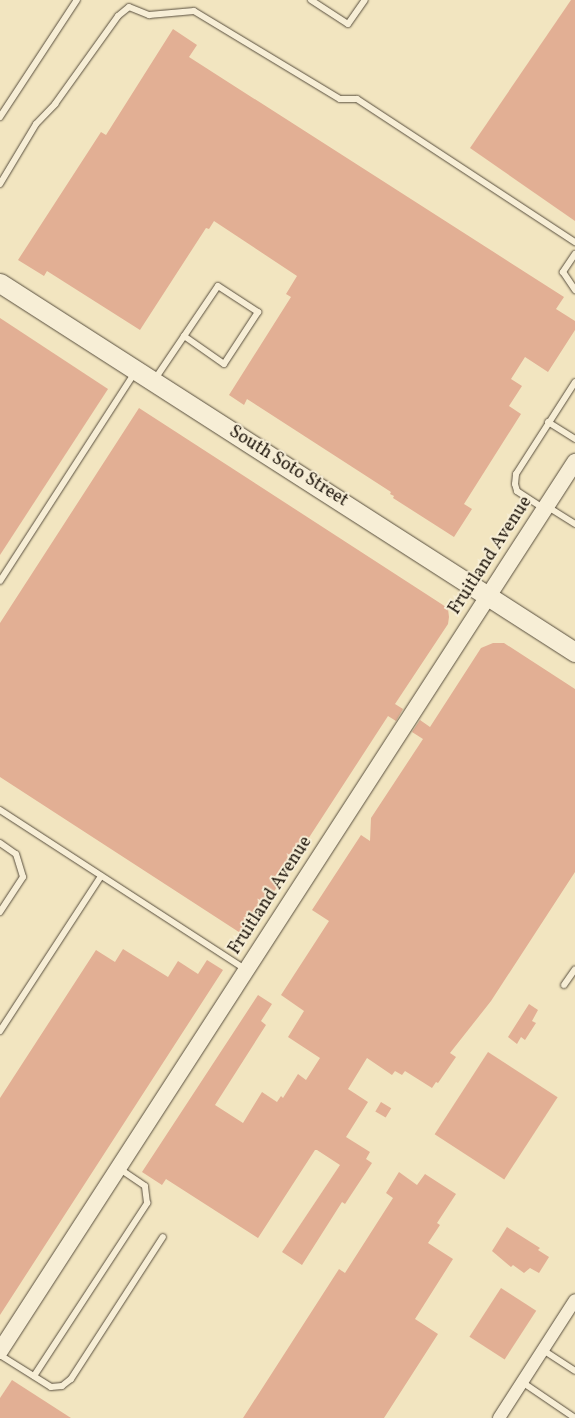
<!DOCTYPE html>
<html>
<head>
<meta charset="utf-8">
<style>
	body { margin:0 }
	#map { position:relative; width:575px; height:1418px; overflow:hidden; background:#f2e5c0; font-family:Vollkorn,serif }
	div>[style] { position:absolute }
	.building>* { inset:0; background:#e2af94; transform-origin:0 0 }
	.roads { filter:drop-shadow(0 0 1px #584e3d) drop-shadow(0 0 1px #584e3d) }
	.service>* { height:6px; margin:-3px; padding:0 3px; transform-origin:3px; border-radius:3px; background:#f7eed6 }
	.minor>* { height:12px; margin:-6px; padding:0 6px; transform-origin:6px; border-radius:6px; background:#f7eed6 }
	.tertiary>* { height:16px; margin:-8px; padding:0 8px; transform-origin:8px; border-radius:8px; background:#f7eed6 }
	.secondary>* { height:19px; margin:-9.5px; padding:0 9.5px; transform-origin:9.5px; border-radius:9.5px; background:#f7eed6 }
	span { translate:-50% -50%; white-space:nowrap; text-align:center; line-height:1.15; -webkit-text-stroke:4px #f7eed6; paint-order:stroke }
	.street-label { font-size:18px; color:#241b11 }
</style>
</head>
<body>
<div id="map">
	<div class="building">
		<i style="clip-path:polygon(571px 0,575px 0,575px 221px,470px 148px)"></i>
		<i style="clip-path:polygon(173px 29px,197px 45px,189px 57px,564px 297px,556px 309px,575px 321px,575px 330px,548px 372px,525px 357px,511px 379px,522px 386px,509px 406px,521px 414px,464px 504px,472px 509px,454px 537px,393px 498px,394px 496px,390px 494px,391px 492px,247px 399px,244px 405px,229px 395px,291px 297px,286px 294px,297px 276px,214px 221px,209px 229px,206px 228px,140px 330px,47px 271px,44px 276px,18px 260px,101px 132px,106px 135px)"></i>
		<i style="clip-path:polygon(0 318px,108px 389px,0 555px)"></i>
		<i style="clip-path:polygon(139px 408px,443px 605px,448px 609px,449px 617px,448px 624px,395px 704px,403px 709px,396px 721px,388px 716px,245px 936px,0 777px,0 623px)"></i>
		<i style="clip-path:polygon(493px 643px,504px 643px,575px 689px,575px 872px,491px 1001px,450px 1053px,456px 1057px,438px 1083px,436px 1082px,432px 1088px,405px 1071px,402px 1075px,395px 1071px,392px 1075px,367px 1058px,348px 1089px,368px 1102px,346px 1137px,370px 1152px,366px 1159px,372px 1163px,345px 1204px,342px 1202px,302px 1265px,282px 1252px,340px 1165px,317px 1150px,315px 1150px,258px 1238px,166px 1179px,162px 1185px,142px 1172px,258px 995px,272px 1004px,261px 1021px,266px 1025px,215px 1105px,243px 1123px,262px 1092px,277px 1102px,281px 1096px,283px 1098px,298px 1074px,306px 1080px,320px 1058px,288px 1037px,304px 1011px,281px 995px,329px 921px,312px 910px,361px 835px,370px 841px,371px 818px,423px 739px,412px 732px,420px 720px,430px 727px,481px 648px)"></i>
		<i style="clip-path:polygon(123px 949px,168px 977px,178px 961px,198px 974px,207px 960px,223px 970px,0 1315px,0 1098px,96px 950px,115px 962px)"></i>
		<i style="clip-path:polygon(529px 1004px,538px 1010px,532px 1021px,536px 1023px,525px 1040px,521px 1037px,517px 1044px,508px 1037px)"></i>
		<i style="left:488px;top:1052px;width:83px;height:98px;rotate:33deg"></i>
		<i style="left:381px;top:1102px;width:12px;height:11px;rotate:31deg"></i>
		<i style="clip-path:polygon(399px 1172px,417px 1185px,425px 1174px,456px 1194px,437px 1223px,440px 1225px,428px 1243px,453px 1259px,415px 1319px,438px 1334px,384px 1418px,243px 1418px,339px 1269px,345px 1273px,393px 1198px,386px 1193px)"></i>
		<i style="clip-path:polygon(507px 1227px,540px 1248px,538px 1250px,549px 1257px,539px 1273px,530px 1268px,524px 1273px,513px 1265px,511px 1267px,492px 1251px)"></i>
		<i style="left:501px;top:1288px;width:42px;height:58px;rotate:33deg"></i>
		<i style="clip-path:polygon(12px 1380px,71px 1418px,0 1418px,0 1398px)"></i>
	</div>
	<div class="roads">
		<div class="service">
			<i style="left:311px;top:0;width:44px;rotate:33deg"></i>
			<i style="left:348px;top:24px;width:29px;rotate:-55deg"></i>
			<i style="left:0;top:117px;width:140px;rotate:-56.7deg"></i>
			<i style="left:0;top:184px;width:70px;rotate:-59deg"></i>
			<i style="left:36px;top:124px;width:28px;rotate:-46deg"></i>
			<i style="left:55px;top:104px;width:108px;rotate:-54.4deg"></i>
			<i style="left:118px;top:16px;width:14px;rotate:-39deg"></i>
			<i style="left:129px;top:7px;width:22px;rotate:22deg"></i>
			<i style="left:149px;top:15px;width:45px;rotate:-5.1deg"></i>
			<i style="left:194px;top:11px;width:170px;rotate:31.1deg"></i>
			<i style="left:340px;top:99px;width:17px"></i>
			<i style="left:357px;top:99px;width:261px;rotate:33.3deg"></i>
			<i style="left:575px;top:254px;width:22px;rotate:124deg"></i>
			<i style="left:563px;top:272px;width:22px;rotate:56deg"></i>
			<i style="left:155px;top:379px;width:112px;rotate:-55.9deg"></i>
			<i style="left:218px;top:286px;width:48px;rotate:33deg"></i>
			<i style="left:258px;top:312px;width:62px;rotate:123.2deg"></i>
			<i style="left:224px;top:364px;width:49px;rotate:-145deg"></i>
			<i style="left:548px;top:422px;width:32px;rotate:32deg"></i>
			<i style="left:548px;top:507px;width:32px;rotate:32deg"></i>
			<i style="left:543px;top:508px;width:31px;rotate:-147deg"></i>
			<i style="left:517px;top:491px;width:7px;rotate:-106deg"></i>
			<i style="left:515px;top:484px;width:10px;rotate:-84deg"></i>
			<i style="left:516px;top:474px;width:109px;rotate:-57.3deg"></i>
			<i style="left:0;top:581px;width:249px;rotate:-57.1deg"></i>
			<i style="left:0;top:810px;width:293px;rotate:33deg"></i>
			<i style="left:0;top:843px;width:19px;rotate:35deg"></i>
			<i style="left:16px;top:854px;width:24px;rotate:73deg"></i>
			<i style="left:23px;top:877px;width:42px;rotate:123.3deg"></i>
			<i style="left:564px;top:985px;width:19px;rotate:-55deg"></i>
			<i style="left:0;top:1031px;width:185px;rotate:-56.9deg"></i>
			<i style="left:543px;top:1350px;width:38px;rotate:33deg"></i>
			<i style="left:0;top:1355px;width:60px;rotate:32.1deg"></i>
			<i style="left:51px;top:1387px;width:11px;rotate:-5deg"></i>
			<i style="left:62px;top:1386px;width:11px;rotate:-38deg"></i>
			<i style="left:71px;top:1379px;width:169px;rotate:-57.1deg"></i>
			<i style="left:34px;top:1376px;width:207px;rotate:-56.8deg"></i>
			<i style="left:147px;top:1203px;width:17px;rotate:-97deg"></i>
			<i style="left:145px;top:1186px;width:32px;rotate:-146deg"></i>
			<i style="left:522px;top:1382px;width:64px;rotate:34.2deg"></i>
		</div>
		<div class="minor">
			<i style="left:499px;top:1418px;width:140px;rotate:-57.2deg"></i>
		</div>
		<div class="tertiary">
			<i style="left:0;top:1351px;width:1059px;rotate:-57.11deg"></i>
		</div>
		<div class="secondary">
			<i style="left:0;top:283px;width:683px;rotate:32.69deg"></i>
		</div>
	</div>
	<div class="street-label">
		<span style="left:288px;top:467px;rotate:32deg">South Soto Street</span>
		<span style="left:491px;top:556px;rotate:-57deg">Fruitland Avenue</span>
		<span style="left:271px;top:896px;rotate:-57deg">Fruitland Avenue</span>
	</div>
</div>
</body>
</html>
